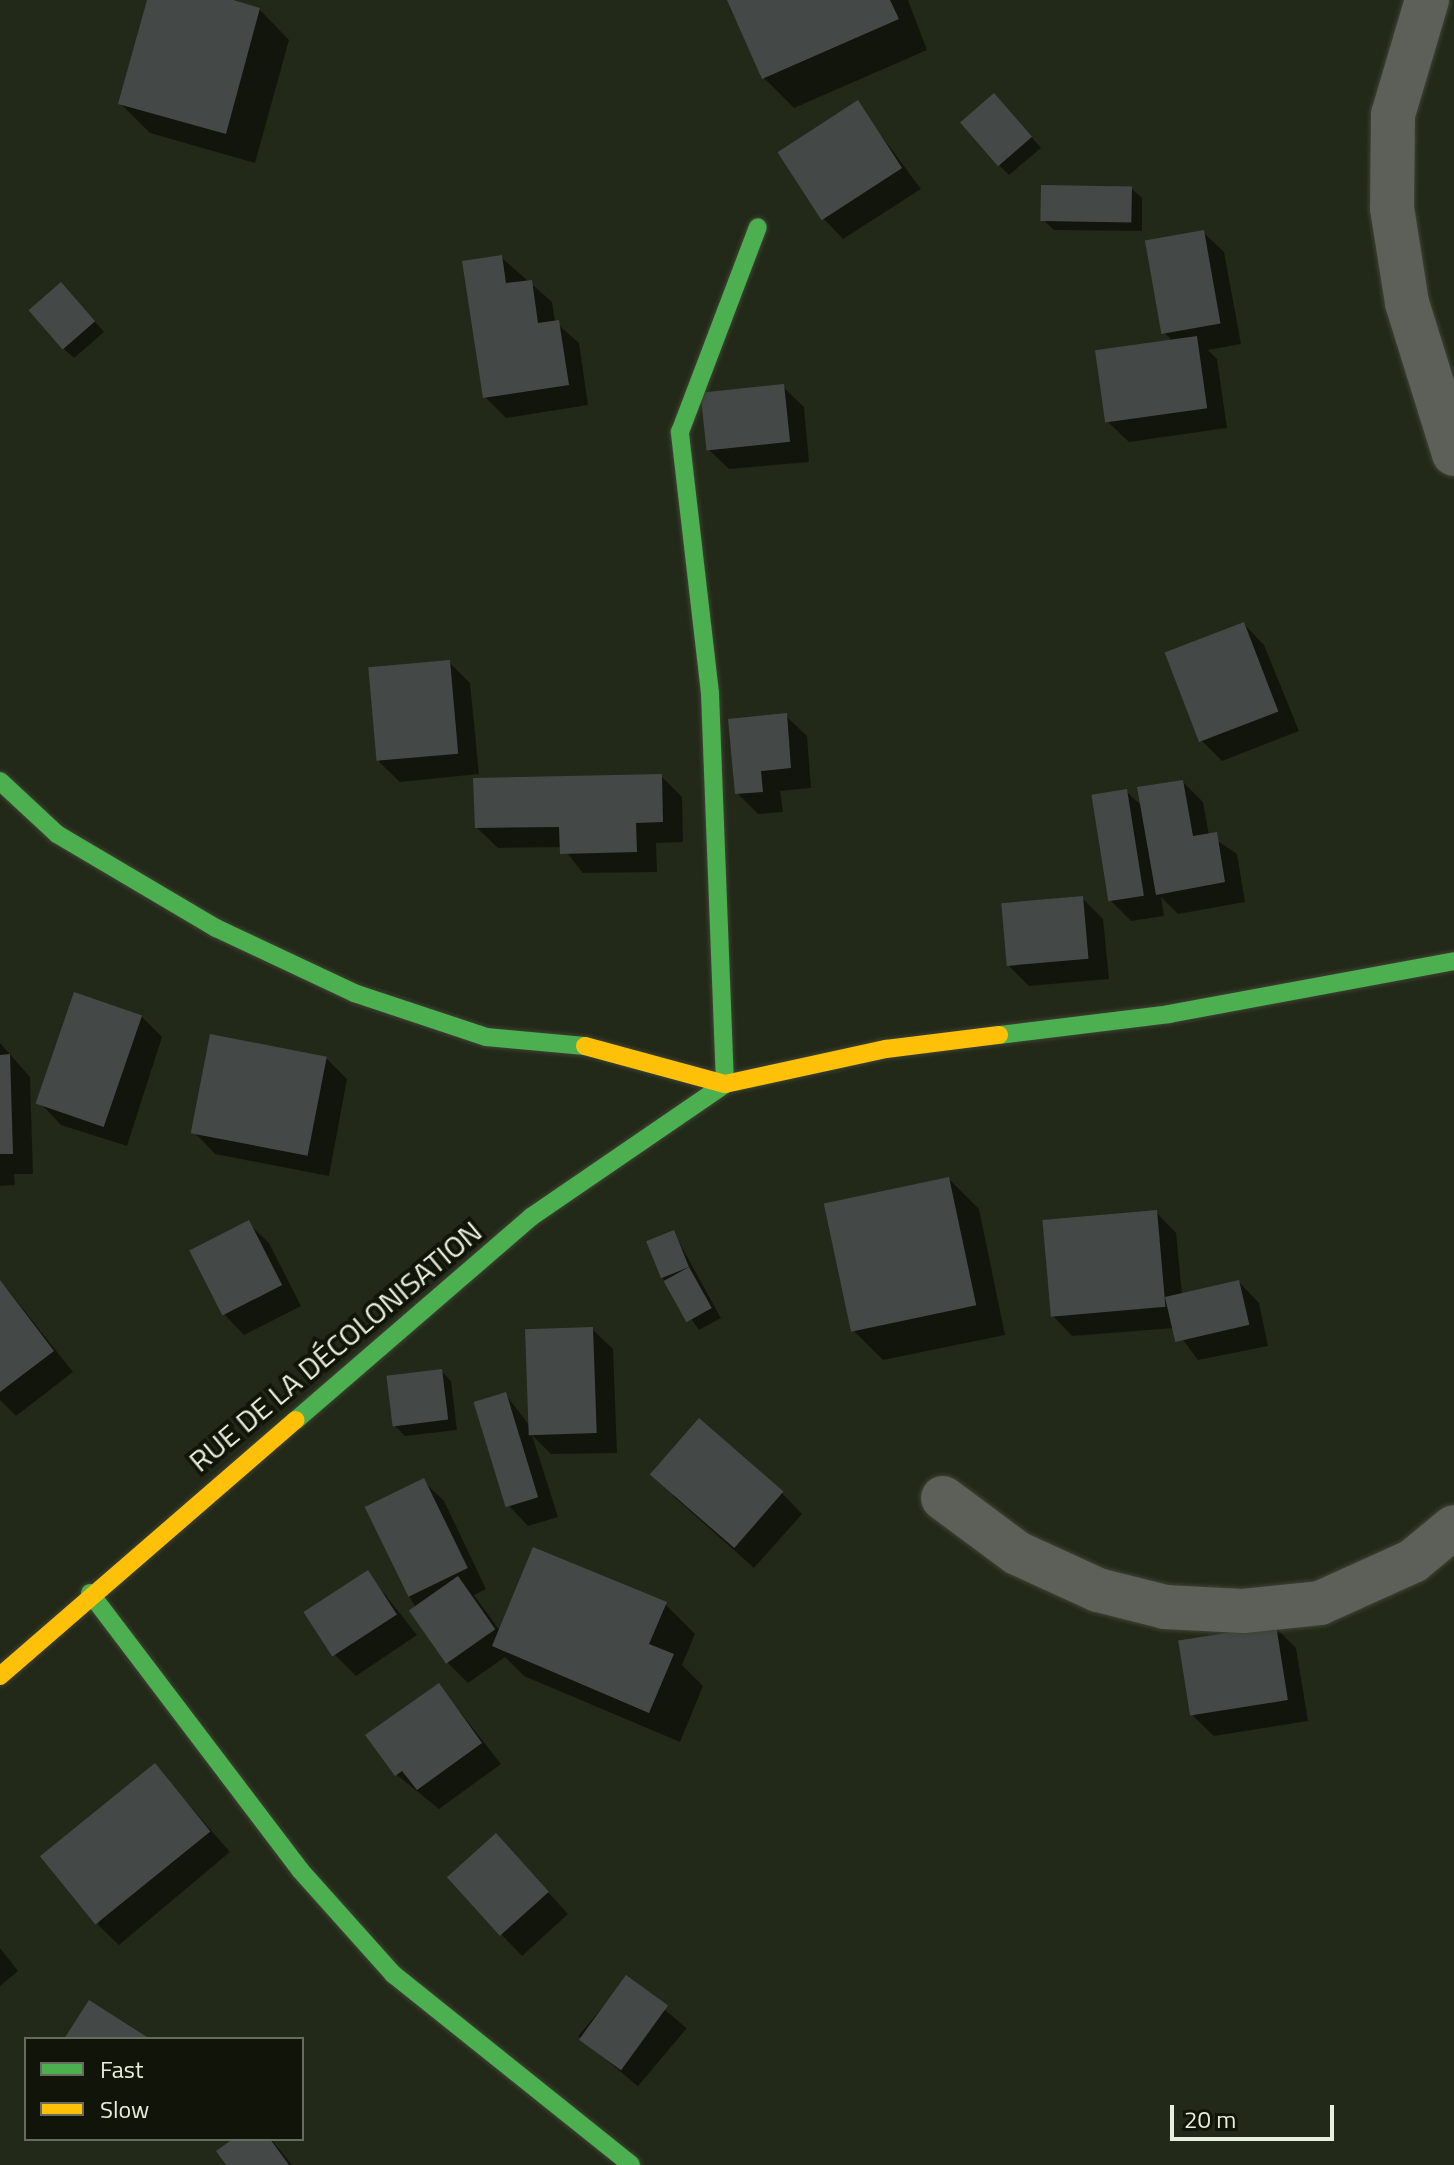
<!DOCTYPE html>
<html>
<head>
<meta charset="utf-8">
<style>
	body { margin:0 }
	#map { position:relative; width:1454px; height:2165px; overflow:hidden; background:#232918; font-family:"Titillium Web",sans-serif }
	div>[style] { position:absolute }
	.shadow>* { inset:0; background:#0007; transform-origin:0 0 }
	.building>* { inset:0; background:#444947; transform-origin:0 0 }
	.roads { filter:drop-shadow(0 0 2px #3e4335) drop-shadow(0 0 2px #3e4335) }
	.street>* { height:44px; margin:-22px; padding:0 22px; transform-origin:22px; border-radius:22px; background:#5d5f59 }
	.fast>* { height:18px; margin:-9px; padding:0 9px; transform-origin:9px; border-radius:9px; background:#4caf50 }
	.slow>* { height:18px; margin:-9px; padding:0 9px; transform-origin:9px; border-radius:9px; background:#ffc107 }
	span { translate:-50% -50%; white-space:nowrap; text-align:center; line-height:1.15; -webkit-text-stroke:8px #111509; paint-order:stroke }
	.street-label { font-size:30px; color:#e7eedc }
	.legend { position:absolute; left:24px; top:2037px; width:280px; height:104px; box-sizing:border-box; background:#111509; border:2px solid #676c5d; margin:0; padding:10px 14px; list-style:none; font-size:24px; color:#e7eedc }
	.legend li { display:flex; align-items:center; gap:16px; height:40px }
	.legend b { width:40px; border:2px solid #676c5d }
	.scale { position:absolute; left:1170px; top:2105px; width:164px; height:36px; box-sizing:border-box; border:4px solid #e7eedc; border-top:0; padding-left:10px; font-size:24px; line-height:28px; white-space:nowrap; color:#e7eedc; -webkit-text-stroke:6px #111509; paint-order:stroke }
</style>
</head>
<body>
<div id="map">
	<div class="shadow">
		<i style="clip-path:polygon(149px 0,226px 0,259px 9px,289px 40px,255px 163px,150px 133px,120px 103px)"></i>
		<i style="clip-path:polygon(730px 0,908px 0,927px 50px,794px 108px,764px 78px)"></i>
		<i style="clip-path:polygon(857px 103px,921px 189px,843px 239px,823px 218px)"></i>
		<i style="clip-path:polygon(1004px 105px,1041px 148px,1009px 175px,999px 165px)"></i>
		<i style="clip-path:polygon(1131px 188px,1142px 198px,1142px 231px,1054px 230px,1043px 220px)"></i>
		<i style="clip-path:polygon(1203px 232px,1224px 252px,1241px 344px,1208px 350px,1217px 359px,1227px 428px,1129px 442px,1108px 422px,1173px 342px,1165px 333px)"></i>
		<i style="clip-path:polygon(501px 257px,552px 302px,555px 322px,579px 343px,588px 405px,506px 418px,485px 397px)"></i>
		<i style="clip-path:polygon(71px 294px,104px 332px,74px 358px,64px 349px)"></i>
		<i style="clip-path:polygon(783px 387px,804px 407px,809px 462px,729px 469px,708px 449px)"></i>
		<i style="clip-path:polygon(1244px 624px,1264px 645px,1299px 731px,1222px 761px,1201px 740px)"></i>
		<i style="clip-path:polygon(449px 662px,470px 683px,479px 774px,400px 782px,379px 762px)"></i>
		<i style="clip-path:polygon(786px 716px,807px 736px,811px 788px,780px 791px,783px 812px,758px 814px,737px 793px)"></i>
		<i style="clip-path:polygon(661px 776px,682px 797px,683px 842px,656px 843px,657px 872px,583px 873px,562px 847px,498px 848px,477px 828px)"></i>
		<i style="clip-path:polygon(1183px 782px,1203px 802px,1209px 835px,1237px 854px,1245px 902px,1178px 914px,1161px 897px,1164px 916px,1131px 921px,1110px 900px,1126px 791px,1143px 807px)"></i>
		<i style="clip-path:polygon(1082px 898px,1103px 919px,1109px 979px,1029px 986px,1008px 965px)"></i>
		<i style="clip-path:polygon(141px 1016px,162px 1037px,127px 1146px,61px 1125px,41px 1104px)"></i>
		<i style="clip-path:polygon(0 1043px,30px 1077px,33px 1174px,14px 1174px,15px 1185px,0 1186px)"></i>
		<i style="clip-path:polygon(326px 1058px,347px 1079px,329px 1176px,215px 1154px,195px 1133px)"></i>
		<i style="clip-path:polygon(949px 1179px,979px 1209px,1005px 1335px,883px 1360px,853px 1330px)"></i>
		<i style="clip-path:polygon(1156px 1212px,1176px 1233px,1182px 1294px,1239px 1282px,1259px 1303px,1268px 1346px,1198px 1360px,1174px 1328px,1072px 1336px,1052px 1315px)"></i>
		<i style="clip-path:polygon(248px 1223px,269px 1243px,301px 1306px,244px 1335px,224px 1314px)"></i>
		<i style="clip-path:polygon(674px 1233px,721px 1318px,699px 1330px,662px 1277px)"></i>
		<i style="clip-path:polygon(0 1280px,73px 1372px,16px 1416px,0 1400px)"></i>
		<i style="clip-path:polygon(592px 1329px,613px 1349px,617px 1453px,551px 1454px,532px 1435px,558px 1517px,528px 1526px,508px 1505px,506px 1395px,529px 1425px)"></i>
		<i style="clip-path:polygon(441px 1371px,451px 1381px,457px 1430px,405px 1436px,395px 1426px)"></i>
		<i style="clip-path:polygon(423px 1481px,444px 1501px,486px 1589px,474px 1595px,500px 1631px,665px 1604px,695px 1634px,682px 1665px,703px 1686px,680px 1742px,524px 1676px,505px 1657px,468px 1683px,448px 1663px,409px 1596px)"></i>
		<i style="clip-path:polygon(782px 1493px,802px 1514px,754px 1568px,672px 1495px)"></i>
		<i style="clip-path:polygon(368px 1573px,417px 1635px,356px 1676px,335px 1655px)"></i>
		<i style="clip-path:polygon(1275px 1627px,1296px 1648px,1308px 1721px,1214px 1736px,1193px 1716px)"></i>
		<i style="clip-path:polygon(439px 1685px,501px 1764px,439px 1809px,397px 1775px,368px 1735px)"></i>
		<i style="clip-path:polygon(155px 1766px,230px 1852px,119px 1945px,98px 1925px)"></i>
		<i style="clip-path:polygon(516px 1857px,568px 1914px,522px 1956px,502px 1935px)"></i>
		<i style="clip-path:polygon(0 1948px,18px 1971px,0 1986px)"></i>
		<i style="left:627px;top:1978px;width:78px;height:76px;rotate:40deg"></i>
		<i style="clip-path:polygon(236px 2139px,271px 2139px,292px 2165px,228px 2165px)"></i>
	</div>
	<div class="building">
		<i style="clip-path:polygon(147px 0,233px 0,260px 8px,226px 134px,118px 104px)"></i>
		<i style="clip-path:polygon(727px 0,890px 0,899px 19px,762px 79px)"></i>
		<i style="left:994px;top:93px;width:58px;height:45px;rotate:49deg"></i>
		<i style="left:858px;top:100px;width:81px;height:96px;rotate:57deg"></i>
		<i style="left:1041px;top:185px;width:91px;height:36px;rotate:1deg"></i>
		<i style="left:1204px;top:230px;width:95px;height:60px;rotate:80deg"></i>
		<i style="clip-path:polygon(502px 255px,506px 283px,532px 280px,538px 323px,559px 320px,569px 385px,483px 398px,462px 261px)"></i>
		<i style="left:61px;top:282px;width:52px;height:43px;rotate:49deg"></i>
		<i style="left:1197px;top:336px;width:73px;height:103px;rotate:82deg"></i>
		<i style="left:784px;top:384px;width:58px;height:84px;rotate:84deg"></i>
		<i style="left:1244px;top:622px;width:96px;height:85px;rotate:69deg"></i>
		<i style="left:450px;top:660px;width:94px;height:82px;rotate:85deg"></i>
		<i style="clip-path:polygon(787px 713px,791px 768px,761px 771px,763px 792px,735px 794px,728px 719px)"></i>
		<i style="clip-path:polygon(662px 774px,663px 822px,636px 823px,637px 852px,560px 854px,559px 827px,475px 828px,473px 778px)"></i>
		<i style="clip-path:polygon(1183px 780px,1193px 836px,1217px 832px,1225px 882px,1156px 895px,1137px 787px)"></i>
		<i style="left:1127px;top:789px;width:108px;height:36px;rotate:81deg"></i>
		<i style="left:1083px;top:896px;width:63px;height:82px;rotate:85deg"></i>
		<i style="left:74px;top:992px;width:72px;height:118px;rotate:19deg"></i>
		<i style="left:210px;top:1034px;width:119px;height:101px;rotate:11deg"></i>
		<i style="clip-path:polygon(10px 1054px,13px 1154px,0 1154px,0 1055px)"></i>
		<i style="left:949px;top:1177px;width:131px;height:128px;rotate:78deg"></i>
		<i style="left:1157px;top:1210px;width:97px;height:115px;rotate:85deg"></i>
		<i style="left:249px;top:1220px;width:73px;height:67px;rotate:63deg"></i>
		<i style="left:674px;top:1230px;width:40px;height:30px;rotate:68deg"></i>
		<i style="left:689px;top:1267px;width:47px;height:29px;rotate:61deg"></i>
		<i style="clip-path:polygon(0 1280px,54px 1351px,0 1392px)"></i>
		<i style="left:1239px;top:1280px;width:46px;height:76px;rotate:77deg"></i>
		<i style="left:593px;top:1327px;width:106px;height:68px;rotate:88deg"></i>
		<i style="left:442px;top:1369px;width:51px;height:56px;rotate:83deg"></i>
		<i style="left:506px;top:1392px;width:110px;height:34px;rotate:73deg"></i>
		<i style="left:699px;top:1418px;width:112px;height:75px;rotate:41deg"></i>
		<i style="left:424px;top:1478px;width:100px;height:66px;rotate:64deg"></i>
		<i style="clip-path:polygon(533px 1547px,667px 1602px,649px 1644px,674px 1654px,649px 1713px,492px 1646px)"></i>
		<i style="left:368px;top:1570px;width:53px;height:77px;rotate:57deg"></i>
		<i style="left:458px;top:1576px;width:65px;height:60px;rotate:55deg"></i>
		<i style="left:1276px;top:1625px;width:76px;height:99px;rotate:81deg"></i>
		<i style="clip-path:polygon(439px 1683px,482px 1743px,417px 1790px,402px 1771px,395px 1776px,365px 1735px)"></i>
		<i style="left:155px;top:1763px;width:88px;height:148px;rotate:51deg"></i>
		<i style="left:496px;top:1833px;width:79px;height:66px;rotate:48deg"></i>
		<i style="left:626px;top:1975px;width:52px;height:80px;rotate:36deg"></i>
		<i style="clip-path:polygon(89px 2000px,150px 2039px,64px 2039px)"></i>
		<i style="clip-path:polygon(233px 2139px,270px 2139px,289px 2165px,226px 2165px,216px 2151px)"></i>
	</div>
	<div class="roads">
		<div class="street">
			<i style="left:1427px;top:0;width:120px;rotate:106.5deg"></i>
			<i style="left:1393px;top:115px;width:93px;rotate:90.6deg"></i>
			<i style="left:1392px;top:208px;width:96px;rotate:81deg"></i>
			<i style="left:1407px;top:303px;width:158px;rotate:72.7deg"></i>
			<i style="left:943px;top:1498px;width:92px;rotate:36.6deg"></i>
			<i style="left:1017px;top:1553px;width:89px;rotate:24.6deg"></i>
			<i style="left:1098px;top:1590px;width:69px;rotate:14.2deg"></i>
			<i style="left:1165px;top:1607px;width:78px;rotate:2.9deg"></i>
			<i style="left:1243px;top:1611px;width:77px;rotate:-5.9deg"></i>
			<i style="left:1320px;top:1603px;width:102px;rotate:-24.3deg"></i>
			<i style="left:1413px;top:1561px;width:53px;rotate:-39.7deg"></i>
		</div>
		<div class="fast">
			<i style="left:0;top:781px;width:78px;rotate:42.9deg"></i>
			<i style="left:57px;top:834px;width:185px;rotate:30.6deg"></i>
			<i style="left:216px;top:928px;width:153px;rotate:25.2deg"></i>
			<i style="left:354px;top:993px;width:139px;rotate:18.4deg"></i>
			<i style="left:486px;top:1037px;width:99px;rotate:5.2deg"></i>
			<i style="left:999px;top:1035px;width:171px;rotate:-7deg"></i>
			<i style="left:1169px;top:1014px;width:290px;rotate:-10.5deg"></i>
			<i style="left:725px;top:1084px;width:391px;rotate:-92.2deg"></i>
			<i style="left:710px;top:693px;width:263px;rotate:-96.6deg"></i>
			<i style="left:680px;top:432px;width:219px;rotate:-69.2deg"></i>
			<i style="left:296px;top:1420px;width:311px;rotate:-40.8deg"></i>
			<i style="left:531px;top:1217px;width:235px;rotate:-34.4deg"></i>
			<i style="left:90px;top:1593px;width:348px;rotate:52.8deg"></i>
			<i style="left:300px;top:1870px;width:140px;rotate:48.2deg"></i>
			<i style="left:393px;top:1974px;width:305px;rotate:38.7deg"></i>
		</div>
		<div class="slow">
			<i style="left:585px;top:1046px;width:145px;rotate:15.2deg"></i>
			<i style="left:725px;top:1084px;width:165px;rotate:-12.3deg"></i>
			<i style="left:886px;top:1049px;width:114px;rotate:-7.1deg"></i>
			<i style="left:0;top:1676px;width:391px;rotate:-40.9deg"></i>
		</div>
	</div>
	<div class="street-label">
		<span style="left:335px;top:1346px;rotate:-40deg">RUE DE LA DÉCOLONISATION</span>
	</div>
	<ul class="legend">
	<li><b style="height:10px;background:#4caf50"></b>Fast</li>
	<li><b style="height:10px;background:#ffc107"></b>Slow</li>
	</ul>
	<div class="scale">20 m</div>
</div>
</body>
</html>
